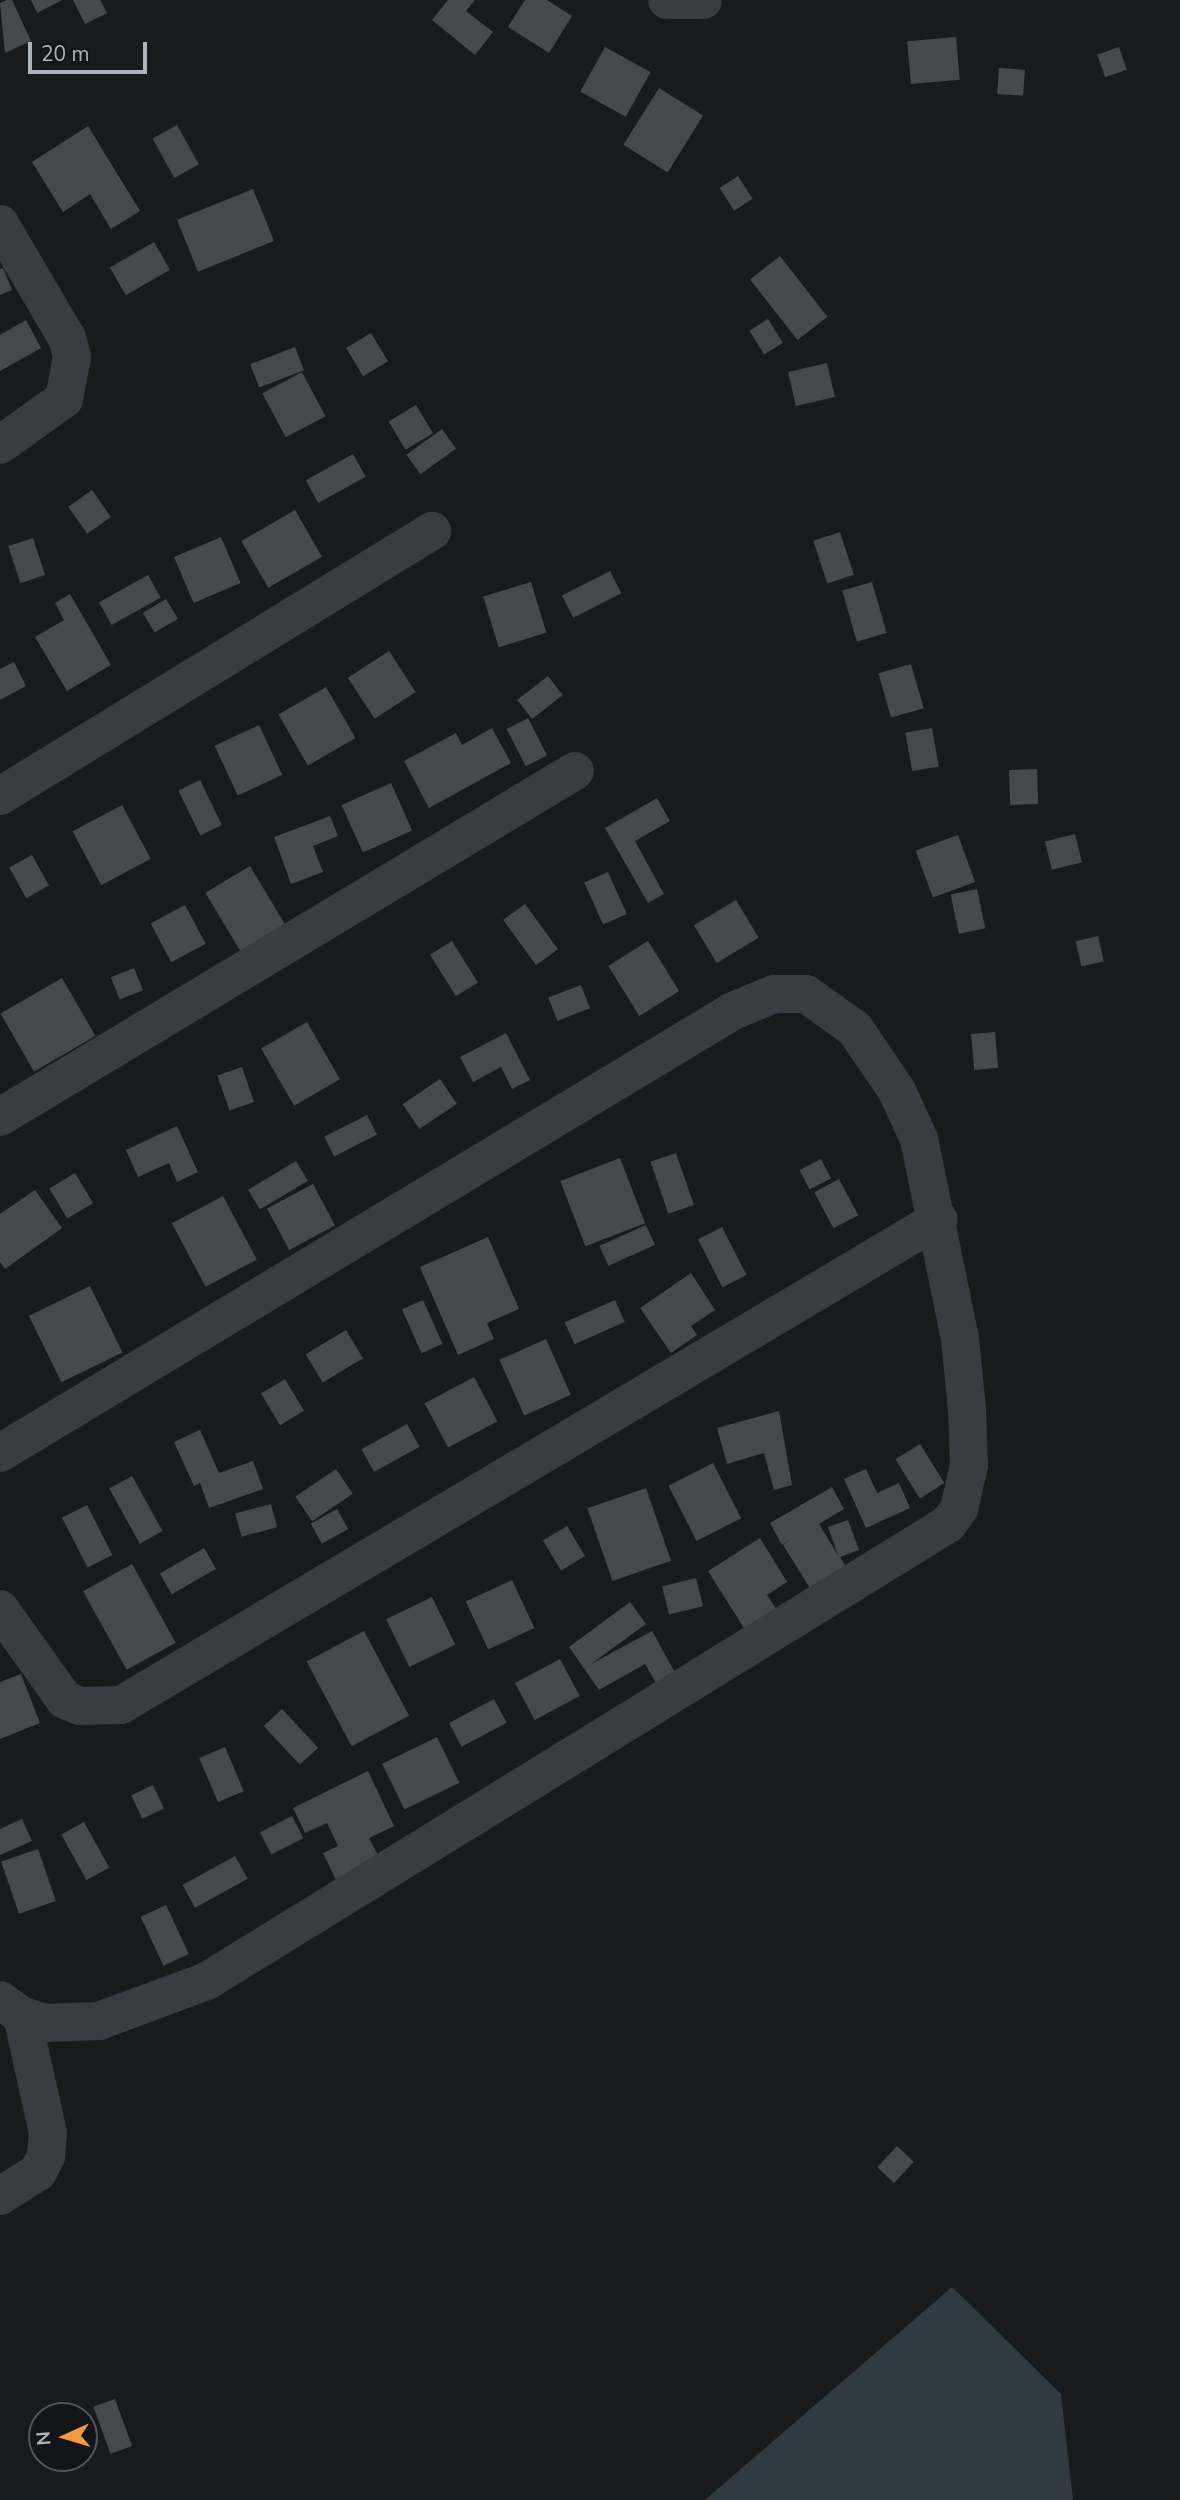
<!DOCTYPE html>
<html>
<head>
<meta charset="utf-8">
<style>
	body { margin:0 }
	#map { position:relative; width:1180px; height:2500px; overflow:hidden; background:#191a1c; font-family:"Nunito Sans",sans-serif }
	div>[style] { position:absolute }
	.water>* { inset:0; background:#2f3b40 }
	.building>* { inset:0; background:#46484c; transform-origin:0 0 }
	.minor>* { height:38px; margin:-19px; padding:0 19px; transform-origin:19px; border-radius:19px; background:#3b3c41 }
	span { translate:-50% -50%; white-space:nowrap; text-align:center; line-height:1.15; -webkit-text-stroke:6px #141517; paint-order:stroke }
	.north { position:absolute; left:28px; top:2402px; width:70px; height:70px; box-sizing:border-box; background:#141517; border:2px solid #515459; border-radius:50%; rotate:266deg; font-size:19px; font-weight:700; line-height:28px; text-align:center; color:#acb3bb }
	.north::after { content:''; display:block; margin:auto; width:24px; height:32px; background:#ee9c3f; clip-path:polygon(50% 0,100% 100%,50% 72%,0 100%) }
	.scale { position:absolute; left:28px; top:42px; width:119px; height:32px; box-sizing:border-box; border:4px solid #acb3bb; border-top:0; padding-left:9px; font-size:21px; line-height:24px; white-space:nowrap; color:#acb3bb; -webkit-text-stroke:5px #141517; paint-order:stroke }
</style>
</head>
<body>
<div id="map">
	<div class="water">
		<i style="clip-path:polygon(952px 2287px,1061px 2394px,1073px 2500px,705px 2500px)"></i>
	</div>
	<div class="building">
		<i style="clip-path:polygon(7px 0,12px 0,31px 41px,5px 53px,0 3px)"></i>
		<i style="clip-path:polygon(31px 0,62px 0,37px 13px)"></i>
		<i style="clip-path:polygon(73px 0,100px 0,107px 13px,85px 24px)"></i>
		<i style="clip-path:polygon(448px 0,475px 0,466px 11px,493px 32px,475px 55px,432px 20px)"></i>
		<i style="clip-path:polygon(525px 0,547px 0,572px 16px,549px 53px,508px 27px)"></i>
		<i style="left:956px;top:37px;width:43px;height:49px;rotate:85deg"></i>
		<i style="left:605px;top:47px;width:52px;height:51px;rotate:29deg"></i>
		<i style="left:1119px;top:47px;width:24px;height:23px;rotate:71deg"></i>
		<i style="left:999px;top:68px;width:26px;height:26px;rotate:4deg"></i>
		<i style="left:659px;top:88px;width:52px;height:67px;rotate:32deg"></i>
		<i style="left:177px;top:125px;width:45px;height:28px;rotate:61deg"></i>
		<i style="clip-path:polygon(88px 126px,140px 211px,111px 229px,90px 194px,63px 212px,32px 162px)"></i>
		<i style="left:738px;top:176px;width:27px;height:22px;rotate:57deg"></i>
		<i style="left:253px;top:189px;width:56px;height:82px;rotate:68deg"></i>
		<i style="left:154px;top:242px;width:32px;height:51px;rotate:60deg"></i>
		<i style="left:780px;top:256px;width:77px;height:38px;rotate:52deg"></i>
		<i style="clip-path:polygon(3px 268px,12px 290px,0 295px,0 269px)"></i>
		<i style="left:768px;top:319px;width:28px;height:22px;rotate:58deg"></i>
		<i style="clip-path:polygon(26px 320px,41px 348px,0 371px,0 335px)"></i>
		<i style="left:371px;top:333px;width:33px;height:29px;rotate:59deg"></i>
		<i style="left:295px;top:347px;width:25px;height:48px;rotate:69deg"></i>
		<i style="left:827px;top:363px;width:35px;height:40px;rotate:77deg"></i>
		<i style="left:302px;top:372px;width:50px;height:45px;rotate:62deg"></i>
		<i style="left:416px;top:405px;width:33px;height:32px;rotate:59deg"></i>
		<i style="left:442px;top:429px;width:24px;height:44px;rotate:54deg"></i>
		<i style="left:353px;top:454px;width:26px;height:54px;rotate:61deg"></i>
		<i style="left:92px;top:490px;width:33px;height:29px;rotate:55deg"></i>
		<i style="left:295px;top:510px;width:54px;height:62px;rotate:60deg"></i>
		<i style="left:840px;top:532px;width:45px;height:28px;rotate:72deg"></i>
		<i style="left:221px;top:537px;width:50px;height:51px;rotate:67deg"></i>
		<i style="left:33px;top:538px;width:39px;height:26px;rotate:72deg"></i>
		<i style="left:610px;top:571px;width:25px;height:54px;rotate:63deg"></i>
		<i style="left:148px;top:575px;width:26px;height:56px;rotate:61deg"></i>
		<i style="left:531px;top:582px;width:53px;height:50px;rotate:73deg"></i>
		<i style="left:872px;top:582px;width:53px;height:31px;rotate:74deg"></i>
		<i style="clip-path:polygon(70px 594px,111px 665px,67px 691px,35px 637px,64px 620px,55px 603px)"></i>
		<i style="left:166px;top:599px;width:23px;height:27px;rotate:59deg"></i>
		<i style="left:389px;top:651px;width:49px;height:49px;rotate:57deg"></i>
		<i style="clip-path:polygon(14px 662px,26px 686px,0 700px,0 669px)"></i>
		<i style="left:911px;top:664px;width:46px;height:34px;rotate:74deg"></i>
		<i style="left:548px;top:676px;width:24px;height:39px;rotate:52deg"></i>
		<i style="left:326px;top:687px;width:59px;height:55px;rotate:60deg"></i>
		<i style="left:528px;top:718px;width:42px;height:24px;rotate:63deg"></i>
		<i style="left:259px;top:725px;width:55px;height:49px;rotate:65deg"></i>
		<i style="clip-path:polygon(492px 728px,511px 763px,429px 808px,404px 761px,456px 733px,462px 745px)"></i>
		<i style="left:932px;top:728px;width:39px;height:27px;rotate:80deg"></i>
		<i style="left:1037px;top:769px;width:35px;height:28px;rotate:88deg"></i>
		<i style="left:200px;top:780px;width:50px;height:24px;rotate:64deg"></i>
		<i style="left:391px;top:783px;width:52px;height:54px;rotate:66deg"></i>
		<i style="clip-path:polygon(657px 798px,670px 821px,635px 841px,664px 894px,648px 903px,605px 828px)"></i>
		<i style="left:122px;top:805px;width:61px;height:56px;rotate:62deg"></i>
		<i style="clip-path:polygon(330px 816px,338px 836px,313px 846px,323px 872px,291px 884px,274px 837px)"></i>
		<i style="left:1075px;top:834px;width:29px;height:31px;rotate:76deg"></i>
		<i style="left:958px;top:835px;width:50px;height:45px;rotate:70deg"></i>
		<i style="left:32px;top:855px;width:35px;height:26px;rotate:61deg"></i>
		<i style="left:250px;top:866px;width:72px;height:52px;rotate:59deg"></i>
		<i style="left:608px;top:872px;width:46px;height:26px;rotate:66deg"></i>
		<i style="left:977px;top:889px;width:40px;height:27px;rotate:78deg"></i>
		<i style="left:736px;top:900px;width:44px;height:49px;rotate:59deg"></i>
		<i style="left:525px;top:904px;width:56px;height:27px;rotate:54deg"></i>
		<i style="left:185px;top:905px;width:44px;height:39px;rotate:62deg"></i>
		<i style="left:1098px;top:936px;width:26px;height:23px;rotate:77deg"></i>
		<i style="left:452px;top:941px;width:49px;height:26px;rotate:58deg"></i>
		<i style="left:648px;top:941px;width:59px;height:47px;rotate:58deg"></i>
		<i style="left:134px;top:968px;width:24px;height:25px;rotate:68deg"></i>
		<i style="left:62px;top:978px;width:67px;height:71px;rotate:60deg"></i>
		<i style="left:581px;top:985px;width:25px;height:35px;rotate:69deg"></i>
		<i style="left:307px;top:1022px;width:66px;height:53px;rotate:60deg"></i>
		<i style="left:995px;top:1032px;width:36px;height:24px;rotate:85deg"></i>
		<i style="clip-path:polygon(506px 1033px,530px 1080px,512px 1089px,501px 1067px,473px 1082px,460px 1057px)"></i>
		<i style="left:242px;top:1067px;width:37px;height:26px;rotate:71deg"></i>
		<i style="left:440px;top:1079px;width:30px;height:45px;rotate:56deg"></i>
		<i style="left:367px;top:1115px;width:22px;height:48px;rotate:63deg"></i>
		<i style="clip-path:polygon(177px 1126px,198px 1172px,177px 1182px,169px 1163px,138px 1177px,126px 1150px)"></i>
		<i style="left:676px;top:1153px;width:55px;height:27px;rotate:71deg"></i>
		<i style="left:620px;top:1158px;width:70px;height:64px;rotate:69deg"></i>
		<i style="left:821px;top:1159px;width:22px;height:24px;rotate:63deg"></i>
		<i style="left:296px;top:1161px;width:23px;height:56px;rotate:59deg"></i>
		<i style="left:75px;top:1173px;width:35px;height:30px;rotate:59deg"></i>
		<i style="left:839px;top:1179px;width:41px;height:28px;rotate:62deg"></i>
		<i style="left:313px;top:1184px;width:47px;height:52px;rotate:62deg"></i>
		<i style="clip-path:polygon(35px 1190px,62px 1228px,5px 1269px,0 1262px,0 1214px)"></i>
		<i style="left:223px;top:1196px;width:72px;height:58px;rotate:62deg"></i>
		<i style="left:646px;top:1225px;width:22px;height:51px;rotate:66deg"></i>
		<i style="left:722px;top:1227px;width:54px;height:27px;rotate:63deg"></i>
		<i style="clip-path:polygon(488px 1237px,519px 1309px,487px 1323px,494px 1339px,458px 1355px,420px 1267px)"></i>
		<i style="clip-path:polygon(691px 1273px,715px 1310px,691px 1326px,697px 1335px,671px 1353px,640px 1308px)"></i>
		<i style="left:90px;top:1286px;width:74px;height:68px;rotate:64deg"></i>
		<i style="left:423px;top:1300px;width:48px;height:23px;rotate:66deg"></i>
		<i style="left:615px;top:1300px;width:24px;height:55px;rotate:66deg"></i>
		<i style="left:346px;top:1330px;width:33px;height:47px;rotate:59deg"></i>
		<i style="left:546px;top:1339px;width:61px;height:51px;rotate:66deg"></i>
		<i style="left:474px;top:1377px;width:50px;height:56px;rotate:62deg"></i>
		<i style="left:285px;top:1379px;width:37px;height:28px;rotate:59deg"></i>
		<i style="clip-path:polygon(779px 1411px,792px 1485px,774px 1490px,764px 1453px,727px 1464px,717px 1428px)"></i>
		<i style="left:407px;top:1424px;width:26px;height:52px;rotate:61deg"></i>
		<i style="clip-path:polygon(200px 1430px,219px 1473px,253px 1461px,263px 1489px,209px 1508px,200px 1483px,194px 1486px,174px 1442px)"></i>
		<i style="left:920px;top:1444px;width:46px;height:29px;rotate:58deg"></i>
		<i style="left:713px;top:1463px;width:62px;height:50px;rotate:63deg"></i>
		<i style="left:336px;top:1469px;width:30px;height:49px;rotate:56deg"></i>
		<i style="clip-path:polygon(866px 1469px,877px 1493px,899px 1483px,910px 1508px,866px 1528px,844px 1479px)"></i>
		<i style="left:132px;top:1476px;width:63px;height:26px;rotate:61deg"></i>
		<i style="clip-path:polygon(832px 1487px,844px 1509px,819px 1524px,838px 1555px,828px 1527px,848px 1520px,859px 1550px,840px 1557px,848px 1570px,813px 1593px,783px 1545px,790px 1540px,782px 1545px,770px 1523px)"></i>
		<i style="left:646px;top:1488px;width:77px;height:62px;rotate:71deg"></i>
		<i style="left:271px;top:1504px;width:24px;height:37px;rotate:75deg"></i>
		<i style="left:87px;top:1505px;width:56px;height:28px;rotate:63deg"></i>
		<i style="left:337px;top:1509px;width:23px;height:30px;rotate:61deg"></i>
		<i style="left:567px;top:1526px;width:35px;height:28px;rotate:59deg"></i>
		<i style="clip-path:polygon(760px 1538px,787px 1582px,767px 1595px,779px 1613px,747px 1633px,708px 1571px)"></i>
		<i style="left:204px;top:1548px;width:24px;height:51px;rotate:60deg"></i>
		<i style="left:132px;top:1564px;width:90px;height:56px;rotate:61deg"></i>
		<i style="left:696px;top:1578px;width:29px;height:35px;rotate:76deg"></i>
		<i style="left:512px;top:1580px;width:53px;height:51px;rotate:65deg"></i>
		<i style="left:432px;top:1597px;width:53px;height:51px;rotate:64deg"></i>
		<i style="clip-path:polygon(630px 1602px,646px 1624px,591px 1664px,652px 1631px,682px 1685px,663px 1695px,645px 1664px,599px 1690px,569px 1647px)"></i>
		<i style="left:364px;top:1631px;width:96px;height:65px;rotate:62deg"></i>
		<i style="left:560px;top:1659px;width:42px;height:51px;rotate:62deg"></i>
		<i style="clip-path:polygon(21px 1674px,40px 1723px,0 1739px,0 1682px)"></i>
		<i style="left:494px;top:1699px;width:27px;height:51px;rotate:62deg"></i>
		<i style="left:282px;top:1709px;width:53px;height:25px;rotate:47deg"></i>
		<i style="left:437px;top:1737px;width:51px;height:61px;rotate:64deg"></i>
		<i style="left:225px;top:1747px;width:48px;height:28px;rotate:67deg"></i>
		<i style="clip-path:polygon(368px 1771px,394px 1826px,369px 1838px,380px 1859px,336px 1880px,323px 1853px,338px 1846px,327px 1823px,305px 1833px,293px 1808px)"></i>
		<i style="left:153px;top:1785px;width:26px;height:24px;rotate:65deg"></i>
		<i style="left:292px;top:1816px;width:25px;height:36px;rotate:63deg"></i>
		<i style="clip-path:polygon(22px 1819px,32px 1841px,0 1855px,0 1829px)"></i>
		<i style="left:84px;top:1822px;width:52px;height:26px;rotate:61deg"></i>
		<i style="left:38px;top:1849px;width:55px;height:39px;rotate:71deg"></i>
		<i style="left:235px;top:1856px;width:26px;height:60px;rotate:61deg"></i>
		<i style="left:166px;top:1905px;width:54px;height:28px;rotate:65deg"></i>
		<i style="left:897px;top:2146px;width:23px;height:29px;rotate:43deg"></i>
		<i style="left:115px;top:2399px;width:50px;height:23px;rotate:70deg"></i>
	</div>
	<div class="minor">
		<i style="left:667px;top:0;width:36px"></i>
		<i style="left:0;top:224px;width:132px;rotate:59.6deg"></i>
		<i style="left:67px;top:338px;width:20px;rotate:75deg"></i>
		<i style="left:72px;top:357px;width:43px;rotate:100.8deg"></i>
		<i style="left:64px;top:399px;width:79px;rotate:144.3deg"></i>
		<i style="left:0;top:796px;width:507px;rotate:-31.53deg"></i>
		<i style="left:0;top:1117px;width:671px;rotate:-31.04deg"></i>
		<i style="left:0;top:1453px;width:856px;rotate:-31.09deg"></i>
		<i style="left:733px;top:1011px;width:44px;rotate:-22.5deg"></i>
		<i style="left:774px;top:994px;width:32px"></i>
		<i style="left:806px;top:994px;width:60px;rotate:35.5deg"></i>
		<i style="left:855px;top:1029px;width:75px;rotate:55.9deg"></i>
		<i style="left:897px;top:1091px;width:53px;rotate:65.4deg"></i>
		<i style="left:919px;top:1139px;width:204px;rotate:78.4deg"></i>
		<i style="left:960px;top:1339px;width:70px;rotate:84.3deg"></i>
		<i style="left:967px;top:1409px;width:56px;rotate:88deg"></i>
		<i style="left:969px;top:1465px;width:45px;rotate:102.8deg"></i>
		<i style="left:959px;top:1509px;width:19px;rotate:126deg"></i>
		<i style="left:948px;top:1524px;width:871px;rotate:148.34deg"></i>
		<i style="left:207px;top:1981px;width:115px;rotate:159.7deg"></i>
		<i style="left:99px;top:2021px;width:54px;rotate:177.9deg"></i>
		<i style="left:45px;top:2023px;width:24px;rotate:-163deg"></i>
		<i style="left:22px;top:2016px;width:27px;rotate:-144deg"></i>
		<i style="left:0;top:1609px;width:112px;rotate:54.5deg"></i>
		<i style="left:65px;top:1700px;width:16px;rotate:22deg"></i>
		<i style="left:80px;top:1706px;width:41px;rotate:-1.4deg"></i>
		<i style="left:121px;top:1705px;width:951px;rotate:-30.72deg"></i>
		<i style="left:0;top:2196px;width:45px;rotate:-32.3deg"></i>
		<i style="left:38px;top:2172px;width:18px;rotate:-63deg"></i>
		<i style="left:46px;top:2156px;width:23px;rotate:-85deg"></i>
		<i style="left:48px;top:2133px;width:120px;rotate:-102.5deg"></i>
	</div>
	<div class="north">N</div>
	<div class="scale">20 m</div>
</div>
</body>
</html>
